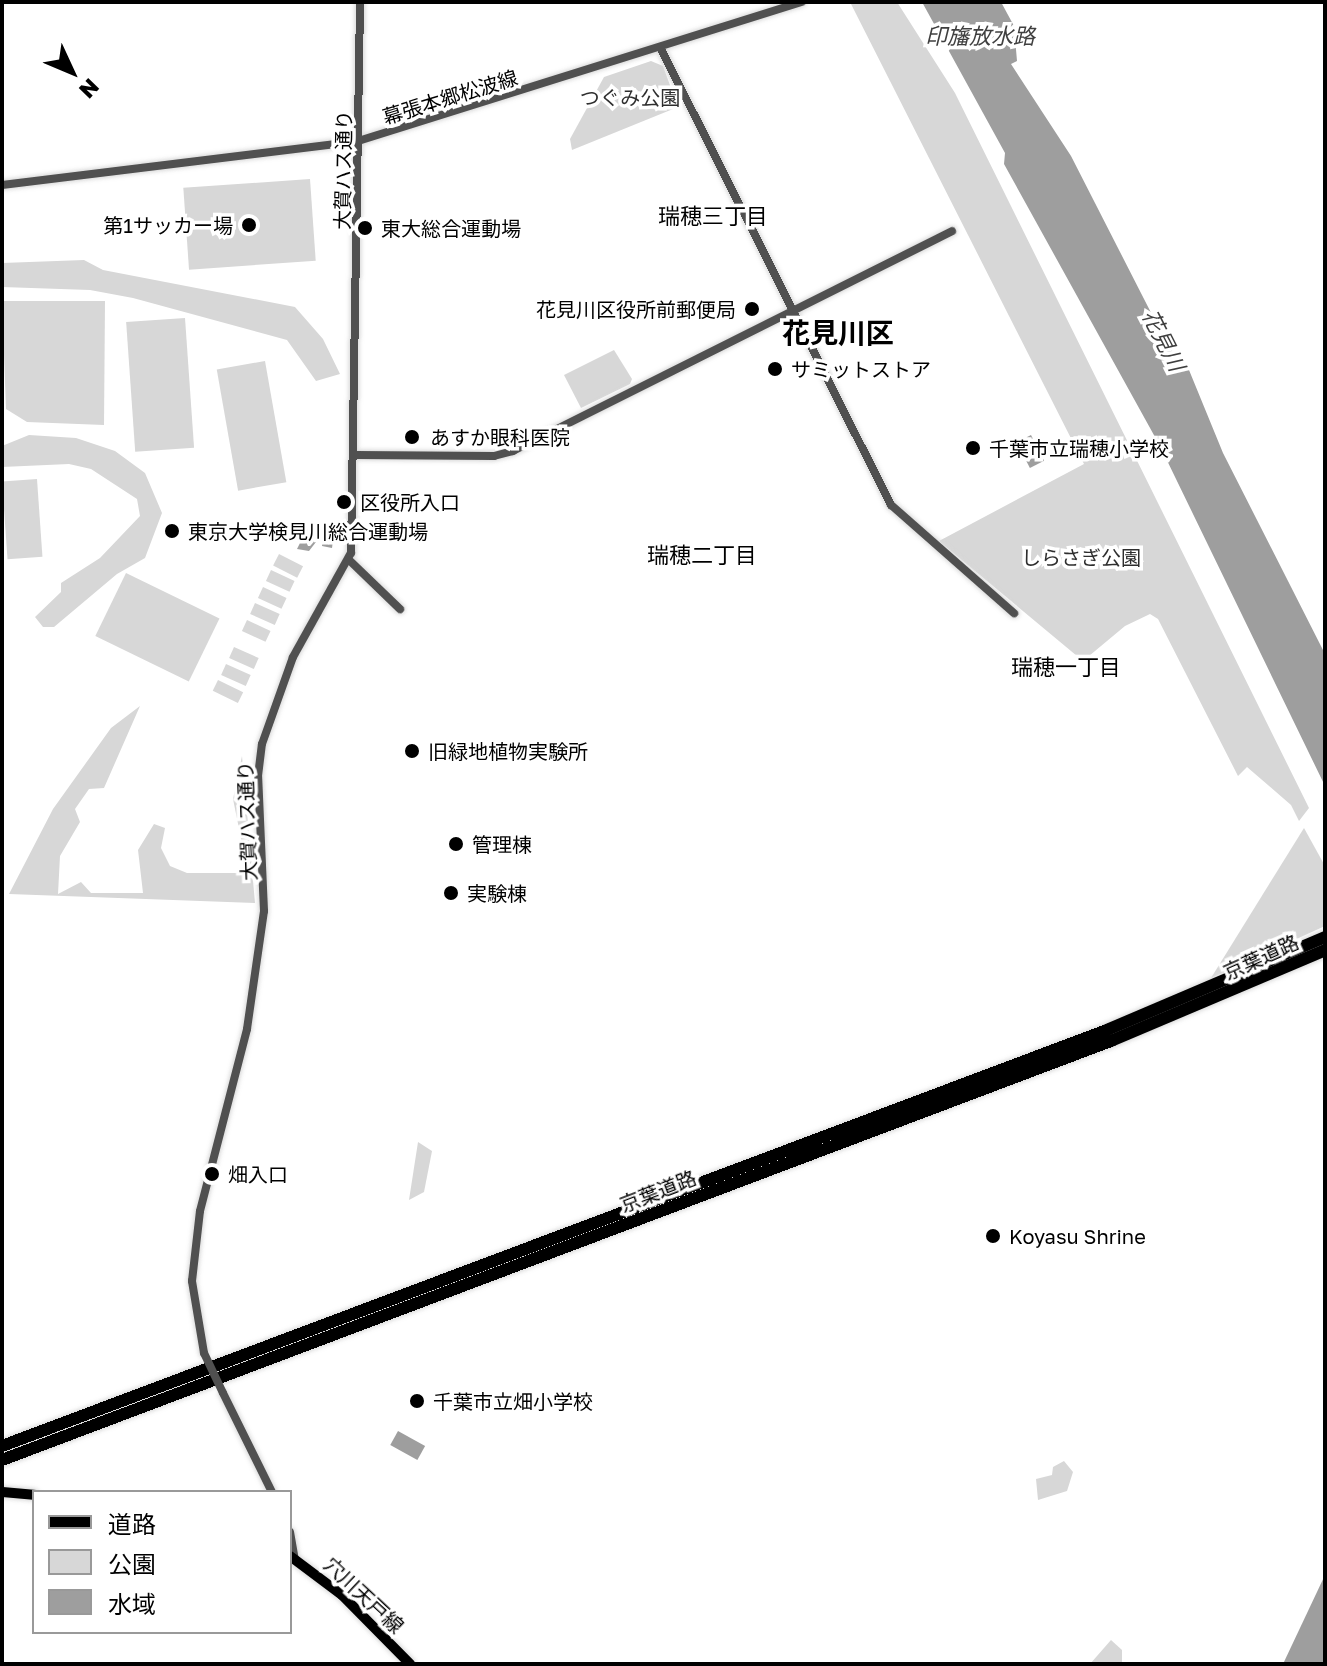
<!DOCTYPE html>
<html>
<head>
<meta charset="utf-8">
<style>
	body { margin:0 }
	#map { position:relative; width:1327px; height:1666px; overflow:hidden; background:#fff; font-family:"Golos Text","Noto Sans JP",sans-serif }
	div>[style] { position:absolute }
	.green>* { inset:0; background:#d7d7d7; transform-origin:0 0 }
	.water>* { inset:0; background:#9e9e9e; transform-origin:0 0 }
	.roads { filter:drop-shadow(0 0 2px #dbdbdb) drop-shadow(0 0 2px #dbdbdb) }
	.minor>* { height:8px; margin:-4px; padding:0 4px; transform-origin:4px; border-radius:4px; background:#505050 }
	.major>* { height:10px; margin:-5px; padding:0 5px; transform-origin:5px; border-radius:5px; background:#000 }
	.highway>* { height:12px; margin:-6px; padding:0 6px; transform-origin:6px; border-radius:6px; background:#000 }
	.minor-bridge>* { height:8px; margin:-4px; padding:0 4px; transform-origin:4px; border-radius:4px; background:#505050 }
	.dots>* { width:22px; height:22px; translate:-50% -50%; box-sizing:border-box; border:4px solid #fff; border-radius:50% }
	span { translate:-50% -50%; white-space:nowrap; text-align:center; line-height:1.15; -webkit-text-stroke:7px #fff; paint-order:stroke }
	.street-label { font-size:20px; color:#000 }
	.park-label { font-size:20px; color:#2e2e2e }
	.poi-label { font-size:20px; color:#000 }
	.right { translate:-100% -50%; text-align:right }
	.left { translate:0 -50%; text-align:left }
	.water-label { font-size:22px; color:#3f3f3f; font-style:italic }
	.neighbourhood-label { font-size:22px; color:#000 }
	.district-label { font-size:28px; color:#000; font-weight:700 }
	.frame { position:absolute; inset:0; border:4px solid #000; pointer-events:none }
	.legend { position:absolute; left:32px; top:1490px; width:260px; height:144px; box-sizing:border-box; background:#fff; border:2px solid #999; margin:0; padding:10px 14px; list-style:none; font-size:24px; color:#000 }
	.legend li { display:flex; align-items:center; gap:16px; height:40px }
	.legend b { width:40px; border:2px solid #999 }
	.north { position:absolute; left:32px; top:32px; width:80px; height:80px; -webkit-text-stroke:6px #fff; paint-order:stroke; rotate:134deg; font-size:22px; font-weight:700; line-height:32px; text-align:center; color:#000 }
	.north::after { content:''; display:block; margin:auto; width:28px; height:36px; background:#000; clip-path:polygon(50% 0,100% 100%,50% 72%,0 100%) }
</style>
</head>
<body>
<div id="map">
	<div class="green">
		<i style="clip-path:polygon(897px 2px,955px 93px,1309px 808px,1299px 821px,1291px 805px,1247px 767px,1238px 776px,1158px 619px,1150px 614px,1125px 626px,1083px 661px,939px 541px,1084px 464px,851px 4px)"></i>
		<i style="clip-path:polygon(651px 61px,663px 66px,678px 107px,572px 150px,570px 139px,604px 77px)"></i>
		<i style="left:310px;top:179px;width:82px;height:127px;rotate:86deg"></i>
		<i style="clip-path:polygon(84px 260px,103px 270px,295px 307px,323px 339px,340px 374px,316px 381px,287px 340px,133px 298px,90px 290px,2px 287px,2px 263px)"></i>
		<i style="clip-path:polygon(2px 301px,105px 301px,104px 425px,27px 422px,6px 409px)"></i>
		<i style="left:185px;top:318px;width:130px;height:59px;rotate:86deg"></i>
		<i style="clip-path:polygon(614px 350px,632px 379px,630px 384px,581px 408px,564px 375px)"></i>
		<i style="left:265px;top:361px;width:123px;height:49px;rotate:80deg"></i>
		<i style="clip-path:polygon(29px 435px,76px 438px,115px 451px,145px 473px,162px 513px,145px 558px,117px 574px,54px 627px,43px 627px,35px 617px,61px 592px,61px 583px,100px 558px,140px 516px,137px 499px,91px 469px,69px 464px,2px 467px,2px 446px)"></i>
		<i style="left:37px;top:479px;width:78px;height:35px;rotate:86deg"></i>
		<i style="left:279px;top:554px;width:27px;height:13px;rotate:27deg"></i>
		<i style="left:271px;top:570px;width:26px;height:12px;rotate:25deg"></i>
		<i style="left:126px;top:573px;width:104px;height:70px;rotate:26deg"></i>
		<i style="left:263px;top:587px;width:26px;height:12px;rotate:25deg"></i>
		<i style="left:255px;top:603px;width:27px;height:12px;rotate:24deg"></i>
		<i style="left:247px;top:620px;width:26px;height:12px;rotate:25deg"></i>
		<i style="left:234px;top:647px;width:27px;height:12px;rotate:24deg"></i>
		<i style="left:226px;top:664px;width:27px;height:12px;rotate:24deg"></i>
		<i style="left:218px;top:680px;width:28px;height:12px;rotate:26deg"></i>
		<i style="clip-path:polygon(140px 706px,104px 788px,89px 789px,75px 809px,80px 822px,60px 856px,58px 894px,81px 882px,91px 893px,143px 893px,138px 850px,154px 824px,165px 828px,161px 848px,170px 866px,187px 873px,243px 873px,247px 868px,233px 799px,242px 756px,255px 903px,9px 894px,53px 809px,111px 728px)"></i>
		<i style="clip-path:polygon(1304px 828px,1325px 866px,1325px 926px,1211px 978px)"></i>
		<i style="clip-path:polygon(418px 1142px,432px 1151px,424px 1192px,409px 1200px)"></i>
		<i style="clip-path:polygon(1064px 1461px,1073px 1472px,1067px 1491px,1038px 1500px,1036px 1479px,1052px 1475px,1053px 1467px)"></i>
		<i style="clip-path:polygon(1111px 1640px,1122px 1650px,1122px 1664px,1090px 1664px)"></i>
	</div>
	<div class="water">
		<i style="clip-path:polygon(922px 2px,1001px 2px,1014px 26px,1017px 61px,1011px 64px,1071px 156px,1168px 346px,1189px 370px,1223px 453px,1325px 654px,1325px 786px,1160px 446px,1004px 164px,1005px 153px)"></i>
		<i style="left:1031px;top:435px;width:29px;height:16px;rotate:63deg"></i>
		<i style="clip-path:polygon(335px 525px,332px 548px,322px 546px,323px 533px,309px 551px,297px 549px,307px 529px)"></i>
		<i style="left:398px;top:1431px;width:31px;height:16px;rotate:29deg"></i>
		<i style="clip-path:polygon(1325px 1575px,1325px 1664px,1283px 1664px)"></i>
	</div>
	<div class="roads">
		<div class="minor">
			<i style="left:661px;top:49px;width:511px;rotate:63.23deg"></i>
			<i style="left:891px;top:505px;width:164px;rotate:41.3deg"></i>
			<i style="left:2px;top:185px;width:359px;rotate:-7deg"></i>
			<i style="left:358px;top:141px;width:465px;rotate:-17.4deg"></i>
			<i style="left:356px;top:455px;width:138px;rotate:0.4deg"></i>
			<i style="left:494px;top:456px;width:20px;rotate:-15deg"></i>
			<i style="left:513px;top:451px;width:491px;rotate:-26.6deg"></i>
			<i style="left:349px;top:560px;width:71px;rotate:43.9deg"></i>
			<i style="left:204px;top:1353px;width:73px;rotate:-99.5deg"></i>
			<i style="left:192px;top:1281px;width:70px;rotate:-83.5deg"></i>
			<i style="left:200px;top:1211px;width:188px;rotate:-75.5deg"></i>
			<i style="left:247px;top:1029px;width:119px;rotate:-81.8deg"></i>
			<i style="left:264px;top:911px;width:135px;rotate:-92.5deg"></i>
			<i style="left:258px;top:776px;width:32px;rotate:-83deg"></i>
			<i style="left:262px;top:744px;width:92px;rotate:-70.4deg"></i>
			<i style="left:293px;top:657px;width:119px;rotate:-60.9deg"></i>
			<i style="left:351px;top:553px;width:551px;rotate:-89.06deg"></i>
			<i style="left:223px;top:1393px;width:110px;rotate:63.7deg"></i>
			<i style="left:290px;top:1532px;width:27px;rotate:80deg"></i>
		</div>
		<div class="major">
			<i style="left:2px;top:1492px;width:32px;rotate:5deg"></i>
			<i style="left:290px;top:1556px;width:65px;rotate:36.9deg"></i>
			<i style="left:342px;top:1595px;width:97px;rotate:45.4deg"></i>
		</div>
		<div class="highway">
			<i style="left:2px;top:1446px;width:1181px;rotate:-20.63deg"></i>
			<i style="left:1107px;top:1030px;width:237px;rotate:-23.1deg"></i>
			<i style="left:2px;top:1460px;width:1186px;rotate:-20.7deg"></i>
			<i style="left:1111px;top:1041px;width:233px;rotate:-23deg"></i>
		</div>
	</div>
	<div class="minor-bridge">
		<i style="left:204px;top:1353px;width:44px;rotate:64.6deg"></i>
	</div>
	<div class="dots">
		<i style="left:249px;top:225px;background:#000"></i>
		<i style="left:365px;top:228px;background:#000"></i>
		<i style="left:752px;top:309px;background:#000"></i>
		<i style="left:775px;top:369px;background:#000"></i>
		<i style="left:412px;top:437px;background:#000"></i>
		<i style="left:973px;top:448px;background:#000"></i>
		<i style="left:344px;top:502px;background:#000"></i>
		<i style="left:172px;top:531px;background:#000"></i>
		<i style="left:412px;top:751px;background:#000"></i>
		<i style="left:456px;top:844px;background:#000"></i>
		<i style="left:451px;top:893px;background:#000"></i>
		<i style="left:212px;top:1174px;background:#000"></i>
		<i style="left:993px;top:1236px;background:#000"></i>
		<i style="left:417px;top:1401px;background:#000"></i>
	</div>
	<div class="street-label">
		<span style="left:450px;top:97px;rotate:-17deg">幕張本郷松波線</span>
		<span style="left:343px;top:170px;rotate:-89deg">大賀ハス通り</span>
		<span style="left:247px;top:821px;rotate:-92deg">大賀ハス通り</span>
		<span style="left:1261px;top:957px;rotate:-24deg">京葉道路</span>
		<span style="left:658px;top:1191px;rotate:-21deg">京葉道路</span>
		<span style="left:364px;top:1595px;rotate:43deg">穴川天戸線</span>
	</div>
	<div class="park-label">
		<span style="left:630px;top:97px">つぐみ公園</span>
		<span style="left:1081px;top:557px">しらさぎ公園</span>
	</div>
	<div class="poi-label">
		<span class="right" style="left:233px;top:225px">第1サッカー場</span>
		<span class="left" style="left:381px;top:228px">東大総合運動場</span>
		<span class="right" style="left:736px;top:309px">花見川区役所前郵便局</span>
		<span class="left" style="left:791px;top:369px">サミットストア</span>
		<span class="left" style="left:430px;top:437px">あすか眼科医院</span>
		<span class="left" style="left:989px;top:448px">千葉市立瑞穂小学校</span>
		<span class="left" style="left:360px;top:502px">区役所入口</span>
		<span class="left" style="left:188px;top:531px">東京大学検見川総合運動場</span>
		<span class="left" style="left:428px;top:751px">旧緑地植物実験所</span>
		<span class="left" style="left:472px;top:844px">管理棟</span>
		<span class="left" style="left:467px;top:893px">実験棟</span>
		<span class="left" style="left:228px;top:1174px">畑入口</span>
		<span class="left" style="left:1009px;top:1236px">Koyasu Shrine</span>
		<span class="left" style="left:433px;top:1401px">千葉市立畑小学校</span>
	</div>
	<div class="water-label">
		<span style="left:980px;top:36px">印旛放水路</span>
		<span style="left:1164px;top:340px;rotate:63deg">花見川</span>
	</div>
	<div class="neighbourhood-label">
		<span style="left:713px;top:216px">瑞穂三丁目</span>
		<span style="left:702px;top:555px">瑞穂二丁目</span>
		<span style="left:1066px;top:667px">瑞穂一丁目</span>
	</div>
	<div class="district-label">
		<span style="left:838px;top:333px">花見川区</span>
	</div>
	<div class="frame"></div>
	<ul class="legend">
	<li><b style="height:10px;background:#000"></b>道路</li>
	<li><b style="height:22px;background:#d7d7d7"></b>公園</li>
	<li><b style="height:22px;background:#9e9e9e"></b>水域</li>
	</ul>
	<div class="north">N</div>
</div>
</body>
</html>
